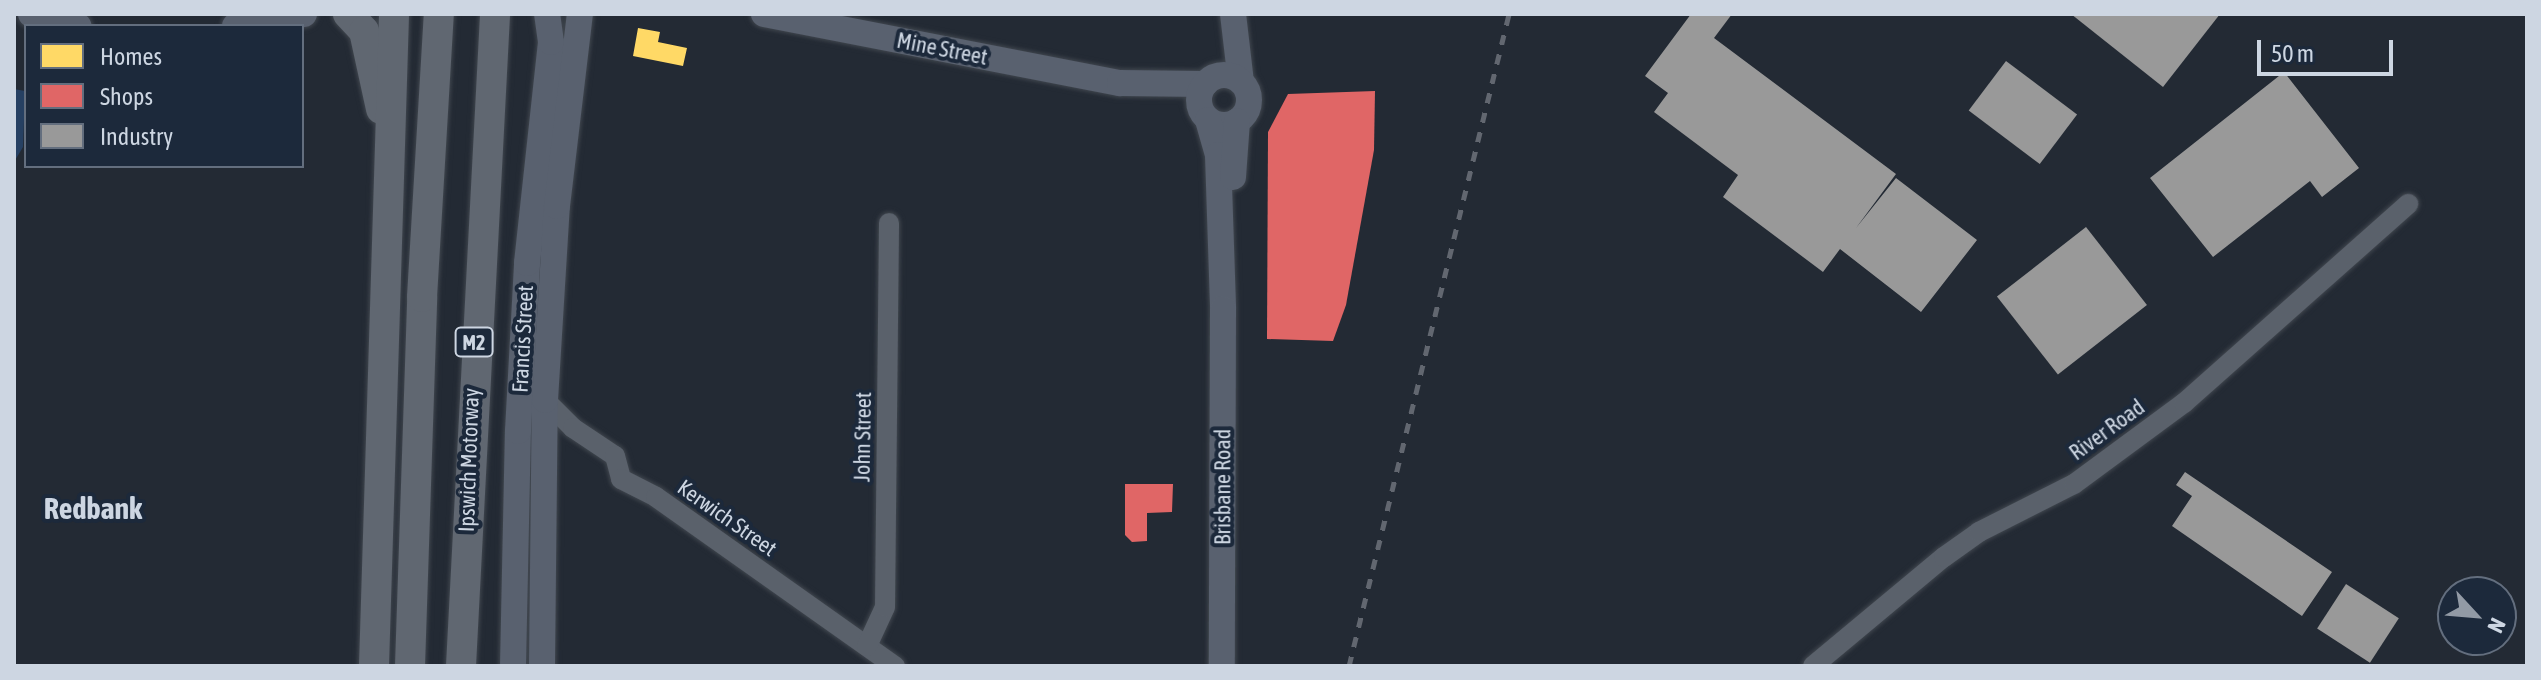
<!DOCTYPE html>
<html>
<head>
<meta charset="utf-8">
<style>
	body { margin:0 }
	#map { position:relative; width:2541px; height:680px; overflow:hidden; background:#232a34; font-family:"Asap Condensed",sans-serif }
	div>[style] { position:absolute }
	.green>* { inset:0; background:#264062 }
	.homes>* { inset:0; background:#ffd966 }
	.shops>* { inset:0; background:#e06666 }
	.industry>* { inset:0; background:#999; transform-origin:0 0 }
	.roads { filter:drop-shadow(0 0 2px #40464e) drop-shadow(0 0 2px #40464e) }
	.minor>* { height:20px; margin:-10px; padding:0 10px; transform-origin:10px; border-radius:10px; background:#5a616b }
	.major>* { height:26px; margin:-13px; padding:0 13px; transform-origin:13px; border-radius:13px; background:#59616f }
	.major>.ring { margin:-13px; padding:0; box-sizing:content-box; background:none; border:26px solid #59616f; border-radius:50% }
	.highway>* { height:30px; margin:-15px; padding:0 15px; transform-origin:15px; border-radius:15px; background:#606771 }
	.rail>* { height:5px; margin-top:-2.5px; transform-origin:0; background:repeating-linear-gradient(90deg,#626770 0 10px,transparent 0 20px) }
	span { translate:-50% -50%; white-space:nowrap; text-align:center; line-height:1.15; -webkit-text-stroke:8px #1c293b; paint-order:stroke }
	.shield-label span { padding:2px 6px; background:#1c293b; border:2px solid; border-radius:6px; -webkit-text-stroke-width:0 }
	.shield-label { font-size:20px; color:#cdd6e2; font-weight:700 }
	.street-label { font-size:22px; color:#cdd6e2 }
	.district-label { font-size:30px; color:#cdd6e2; font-weight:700 }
	.frame { position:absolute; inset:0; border:16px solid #cdd6e2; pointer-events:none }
	.legend { position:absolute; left:24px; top:24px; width:280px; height:144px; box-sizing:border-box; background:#1c293b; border:2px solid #636e7e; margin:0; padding:10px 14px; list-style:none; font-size:24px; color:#cdd6e2 }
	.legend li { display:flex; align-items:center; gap:16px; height:40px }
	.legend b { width:40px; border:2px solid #636e7e }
	.north { position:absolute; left:2437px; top:576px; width:80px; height:80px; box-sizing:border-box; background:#1c293b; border:2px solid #636e7e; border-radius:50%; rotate:116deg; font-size:22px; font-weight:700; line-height:32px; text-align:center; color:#cdd6e2 }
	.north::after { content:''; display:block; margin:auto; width:28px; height:36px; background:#929aa5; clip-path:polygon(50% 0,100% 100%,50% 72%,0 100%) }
	.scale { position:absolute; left:2257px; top:40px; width:136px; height:36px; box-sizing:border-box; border:4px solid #cdd6e2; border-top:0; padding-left:10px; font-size:24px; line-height:28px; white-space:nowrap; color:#cdd6e2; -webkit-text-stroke:6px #1c293b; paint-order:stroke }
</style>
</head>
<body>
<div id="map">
	<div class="green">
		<i style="clip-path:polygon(14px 89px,25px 91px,23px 147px,14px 162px)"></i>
	</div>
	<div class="homes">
		<i style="clip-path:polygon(638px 28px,660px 32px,658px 42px,687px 48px,683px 66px,633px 56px)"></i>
	</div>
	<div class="shops">
		<i style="clip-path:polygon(1375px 91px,1374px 150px,1346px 305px,1333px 341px,1267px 339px,1268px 132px,1288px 94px)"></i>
		<i style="clip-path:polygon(1125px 484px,1173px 484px,1172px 512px,1147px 513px,1147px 541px,1132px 542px,1125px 535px)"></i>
	</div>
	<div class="industry">
		<i style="clip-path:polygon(1691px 14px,1732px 14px,1714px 38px,1896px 174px,1856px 228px,1896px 178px,1977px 240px,1921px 312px,1840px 249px,1823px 272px,1723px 197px,1738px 175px,1654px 112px,1668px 93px,1645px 76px)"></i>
		<i style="clip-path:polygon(2071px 14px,2220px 14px,2163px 87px)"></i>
		<i style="left:2006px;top:61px;width:89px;height:62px;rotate:37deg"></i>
		<i style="clip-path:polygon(2284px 72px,2359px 168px,2322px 197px,2310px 181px,2213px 257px,2150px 178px)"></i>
		<i style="left:2086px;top:227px;width:99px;height:113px;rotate:52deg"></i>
		<i style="clip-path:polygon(2185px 472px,2332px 572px,2302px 616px,2172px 526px,2192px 496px,2176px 485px)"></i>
		<i style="left:2346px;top:584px;width:63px;height:53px;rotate:33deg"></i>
	</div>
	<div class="roads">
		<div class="minor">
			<i style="left:545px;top:400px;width:40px;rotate:45deg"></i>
			<i style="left:573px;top:428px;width:50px;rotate:33.7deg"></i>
			<i style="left:615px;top:456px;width:24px;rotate:75deg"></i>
			<i style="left:621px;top:479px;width:39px;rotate:27deg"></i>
			<i style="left:656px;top:497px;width:293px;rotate:35.3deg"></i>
			<i style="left:867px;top:646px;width:43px;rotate:-65.2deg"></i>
			<i style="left:885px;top:607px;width:384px;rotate:-89.4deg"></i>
			<i style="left:1813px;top:666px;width:170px;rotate:-39.8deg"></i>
			<i style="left:1944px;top:557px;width:43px;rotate:-35.5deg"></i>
			<i style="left:1979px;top:532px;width:106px;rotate:-26.8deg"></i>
			<i style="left:2074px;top:484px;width:137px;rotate:-36.4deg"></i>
			<i style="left:2184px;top:403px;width:300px;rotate:-41.6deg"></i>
		</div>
		<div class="major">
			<i style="left:31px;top:14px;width:49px;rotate:14.3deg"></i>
			<i style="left:764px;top:14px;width:363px;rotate:11deg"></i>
			<i style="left:1120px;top:83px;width:85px;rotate:0.7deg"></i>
			<i style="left:1233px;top:14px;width:68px;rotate:83.3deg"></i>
			<i style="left:235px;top:26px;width:70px;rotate:-9.9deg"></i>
			<i class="ring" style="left:1199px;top:75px;width:24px;height:24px"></i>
			<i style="left:1208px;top:120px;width:36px;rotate:74deg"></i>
			<i style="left:1218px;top:155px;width:154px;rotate:88.1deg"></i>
			<i style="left:1223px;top:309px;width:357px;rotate:90.2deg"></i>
			<i style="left:1233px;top:177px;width:56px;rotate:-85.9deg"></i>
			<i style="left:513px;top:666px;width:235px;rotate:-88.8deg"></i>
			<i style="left:518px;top:431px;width:168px;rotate:-86.9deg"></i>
			<i style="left:527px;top:263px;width:222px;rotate:-83.8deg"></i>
			<i style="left:551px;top:42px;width:28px;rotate:-98deg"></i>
			<i style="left:542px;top:666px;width:266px;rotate:-89.4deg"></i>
			<i style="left:545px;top:400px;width:194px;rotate:-86.5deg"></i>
			<i style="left:557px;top:206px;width:193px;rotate:-83.2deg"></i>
		</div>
		<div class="highway">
			<i style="left:348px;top:14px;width:23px;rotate:47deg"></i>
			<i style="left:364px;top:31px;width:80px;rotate:77.7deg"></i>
			<i style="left:374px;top:666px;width:652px;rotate:-88.24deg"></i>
			<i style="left:410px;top:666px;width:369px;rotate:-88.1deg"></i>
			<i style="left:422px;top:297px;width:284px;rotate:-86.6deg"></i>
			<i style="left:461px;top:666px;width:653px;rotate:-87.01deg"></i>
		</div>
	</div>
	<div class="rail">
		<i style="left:1349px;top:666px;width:671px;rotate:-76.21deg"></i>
	</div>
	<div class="shield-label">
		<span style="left:474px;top:342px">M2</span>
	</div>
	<div class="street-label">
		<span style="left:942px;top:49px;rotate:11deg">Mine Street</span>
		<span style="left:523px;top:339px;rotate:-87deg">Francis Street</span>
		<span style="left:2107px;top:430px;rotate:-36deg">River Road</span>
		<span style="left:863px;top:437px;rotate:-89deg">John Street</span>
		<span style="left:469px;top:460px;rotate:-88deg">Ipswich Motorway</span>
		<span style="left:1223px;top:487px;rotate:-90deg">Brisbane Road</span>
		<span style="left:727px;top:518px;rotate:35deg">Kerwich Street</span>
	</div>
	<div class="district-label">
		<span style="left:93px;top:508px">Redbank</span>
	</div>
	<div class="frame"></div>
	<ul class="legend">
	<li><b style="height:22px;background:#ffd966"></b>Homes</li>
	<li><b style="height:22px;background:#e06666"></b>Shops</li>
	<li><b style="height:22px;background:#999"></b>Industry</li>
	</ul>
	<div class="north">N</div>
	<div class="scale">50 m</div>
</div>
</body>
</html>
